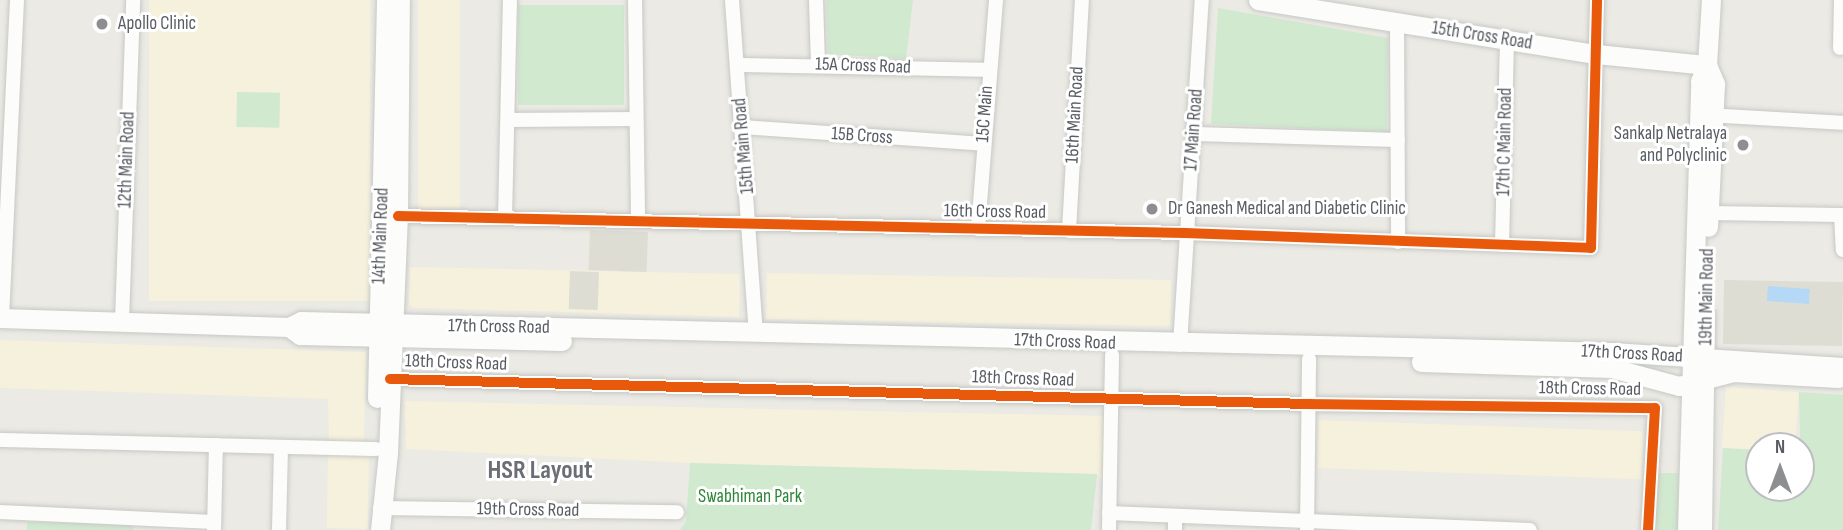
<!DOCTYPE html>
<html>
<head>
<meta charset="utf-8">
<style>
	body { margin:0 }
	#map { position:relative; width:1843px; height:530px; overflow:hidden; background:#ebeae4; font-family:"Sofia Sans Condensed",sans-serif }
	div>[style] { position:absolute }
	.commercial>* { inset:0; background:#f6f1dc; transform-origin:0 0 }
	.education>* { inset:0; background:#ddddd4; transform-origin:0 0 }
	.green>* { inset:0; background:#d1e9cf; transform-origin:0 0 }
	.water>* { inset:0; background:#b6d8f7; transform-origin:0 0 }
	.roads { filter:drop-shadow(0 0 2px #c7c8c6) drop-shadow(0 0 2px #c7c8c6) }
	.street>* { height:14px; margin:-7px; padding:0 7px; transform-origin:7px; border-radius:7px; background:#fcfcfb }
	.secondary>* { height:19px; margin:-9.5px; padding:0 9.5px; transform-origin:9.5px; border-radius:9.5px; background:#fcfcfb }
	.cycleway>* { height:10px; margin:-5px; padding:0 5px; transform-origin:5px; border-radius:5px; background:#e8590c }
	.dots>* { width:19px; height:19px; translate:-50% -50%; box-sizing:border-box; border:4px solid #fff; border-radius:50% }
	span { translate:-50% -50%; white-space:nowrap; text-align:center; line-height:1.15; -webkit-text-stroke:6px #fff; paint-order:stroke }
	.poi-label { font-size:19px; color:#595d63 }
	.left { translate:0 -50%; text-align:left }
	.right { translate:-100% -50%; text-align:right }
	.street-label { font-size:19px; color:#595d63 }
	.park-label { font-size:19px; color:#2e8636 }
	.district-label { font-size:26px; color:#6a6f75; font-weight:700 }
	.north { position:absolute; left:1745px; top:432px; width:70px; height:70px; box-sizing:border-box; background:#fff; border:2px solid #bdbec1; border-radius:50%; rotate:0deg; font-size:19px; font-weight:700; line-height:28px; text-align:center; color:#595d63 }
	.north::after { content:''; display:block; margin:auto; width:24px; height:32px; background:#8c8e90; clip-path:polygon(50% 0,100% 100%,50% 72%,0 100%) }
</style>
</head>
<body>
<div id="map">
	<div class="commercial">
		<i style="left:149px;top:0;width:221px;height:301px"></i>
		<i style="left:418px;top:0;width:42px;height:209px"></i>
		<i style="clip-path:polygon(410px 267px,740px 274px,739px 317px,414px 308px,409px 305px)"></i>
		<i style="left:767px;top:273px;width:404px;height:46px;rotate:1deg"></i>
		<i style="clip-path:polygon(0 340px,366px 352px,364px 441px,329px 441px,328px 399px,0 388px)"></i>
		<i style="left:1726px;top:387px;width:73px;height:61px;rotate:4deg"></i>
		<i style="clip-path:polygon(405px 401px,1105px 416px,1106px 484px,1097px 474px,690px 463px,406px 449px)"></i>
		<i style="left:1319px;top:420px;width:324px;height:48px;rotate:2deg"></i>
		<i style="left:328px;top:453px;width:41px;height:75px;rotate:1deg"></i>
	</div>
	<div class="education">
		<i style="left:590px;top:230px;width:58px;height:40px;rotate:2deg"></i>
		<i style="left:570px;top:271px;width:29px;height:38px;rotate:2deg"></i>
		<i style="left:1724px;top:280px;width:119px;height:64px;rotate:1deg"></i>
	</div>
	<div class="green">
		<i style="clip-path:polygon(826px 0,913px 0,906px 59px,828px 54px)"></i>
		<i style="left:518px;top:5px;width:106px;height:100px"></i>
		<i style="clip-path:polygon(1218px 8px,1388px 38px,1387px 132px,1211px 124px)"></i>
		<i style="left:237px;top:92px;width:43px;height:35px;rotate:1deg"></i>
		<i style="clip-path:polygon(1799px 392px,1843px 395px,1843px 530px,1718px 530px,1723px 448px,1759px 450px,1759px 488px,1801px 488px)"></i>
		<i style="clip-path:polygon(690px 463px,1097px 474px,1091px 530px,680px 530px,686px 521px)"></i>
		<i style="left:1656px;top:473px;width:23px;height:57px"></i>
		<i style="clip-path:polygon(27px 522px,133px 524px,133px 530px,27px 530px)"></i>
	</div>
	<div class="water">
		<i style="left:1768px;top:286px;width:42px;height:15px;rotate:4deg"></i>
	</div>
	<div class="roads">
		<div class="street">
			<i style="left:635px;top:0;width:221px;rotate:89.2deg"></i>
			<i style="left:732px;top:0;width:334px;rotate:85.9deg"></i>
			<i style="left:816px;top:0;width:65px;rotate:88.2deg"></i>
			<i style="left:1397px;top:23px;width:219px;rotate:89.7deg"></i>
			<i style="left:1840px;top:48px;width:48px;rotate:-88.8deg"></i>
			<i style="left:737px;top:65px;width:251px;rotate:1.1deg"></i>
			<i style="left:1705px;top:115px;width:138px;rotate:3.3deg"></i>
			<i style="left:508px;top:120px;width:127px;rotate:-0.5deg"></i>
			<i style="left:742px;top:127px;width:242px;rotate:4deg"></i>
			<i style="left:1194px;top:134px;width:204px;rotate:1.7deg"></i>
			<i style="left:1709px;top:213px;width:132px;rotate:0.9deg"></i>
			<i style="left:1841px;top:215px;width:35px;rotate:87deg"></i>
			<i style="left:398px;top:216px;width:787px;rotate:1.24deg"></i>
			<i style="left:1185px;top:233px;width:406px;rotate:2.1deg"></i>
			<i style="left:1591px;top:248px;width:248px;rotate:-88.6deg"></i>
			<i style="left:505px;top:218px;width:218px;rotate:-88.7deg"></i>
			<i style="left:978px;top:229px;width:230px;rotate:-85.5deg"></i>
			<i style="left:1069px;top:231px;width:231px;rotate:-86.8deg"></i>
			<i style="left:1502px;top:245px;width:205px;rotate:-88.6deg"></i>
			<i style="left:2px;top:318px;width:318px;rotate:-87.3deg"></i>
			<i style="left:122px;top:321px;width:321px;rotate:-88deg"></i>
			<i style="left:1180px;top:345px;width:346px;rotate:-86.4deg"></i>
			<i style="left:390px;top:379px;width:920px;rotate:1.56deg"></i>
			<i style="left:1310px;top:404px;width:345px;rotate:0.7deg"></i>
			<i style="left:1655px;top:408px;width:122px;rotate:93.3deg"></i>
			<i style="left:0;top:440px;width:376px;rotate:1.4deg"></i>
			<i style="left:380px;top:508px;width:297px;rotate:0.8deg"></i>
			<i style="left:0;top:512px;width:214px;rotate:2.7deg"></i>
			<i style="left:1109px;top:513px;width:421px;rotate:2.3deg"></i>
			<i style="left:1307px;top:529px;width:170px;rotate:-89.3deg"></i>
			<i style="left:214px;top:530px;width:85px;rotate:-88.7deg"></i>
			<i style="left:279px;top:530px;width:83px;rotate:-88.6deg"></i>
			<i style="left:1109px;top:530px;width:175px;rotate:-89deg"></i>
			<i style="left:1175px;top:530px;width:14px;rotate:-90deg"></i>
		</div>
		<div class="secondary">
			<i style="left:1258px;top:0;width:342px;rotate:9.1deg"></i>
			<i style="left:1596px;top:54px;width:112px;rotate:5.7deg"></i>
			<i style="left:1707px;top:65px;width:21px;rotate:67deg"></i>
			<i style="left:1715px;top:84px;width:143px;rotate:92.8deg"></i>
			<i style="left:0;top:318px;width:289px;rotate:1.8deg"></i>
			<i style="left:289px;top:327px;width:13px;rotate:-27deg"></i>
			<i style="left:301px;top:321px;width:1311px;rotate:1.35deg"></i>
			<i style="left:1612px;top:352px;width:231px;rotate:3.7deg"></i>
			<i style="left:289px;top:327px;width:14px;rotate:36deg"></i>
			<i style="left:300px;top:335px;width:262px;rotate:1.3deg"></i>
			<i style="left:1421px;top:362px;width:191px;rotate:1.8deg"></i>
			<i style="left:1612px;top:368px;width:69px;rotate:15deg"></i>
			<i style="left:1679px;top:386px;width:56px;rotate:-14.5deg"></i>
			<i style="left:1733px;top:372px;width:105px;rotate:3.3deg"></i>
			<i style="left:377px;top:398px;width:398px;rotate:-88.7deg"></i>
			<i style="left:380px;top:530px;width:77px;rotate:-84.1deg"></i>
			<i style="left:388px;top:453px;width:237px;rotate:-87.6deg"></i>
			<i style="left:398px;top:216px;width:216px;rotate:-89.5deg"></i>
			<i style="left:1687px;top:530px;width:449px;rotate:-88.3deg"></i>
			<i style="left:1700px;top:81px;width:17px;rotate:-66deg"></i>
			<i style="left:1707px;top:65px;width:65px;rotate:-86.5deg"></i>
			<i style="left:1702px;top:530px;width:217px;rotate:-89.2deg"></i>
		</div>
	</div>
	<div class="cycleway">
		<i style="left:398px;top:216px;width:787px;rotate:1.24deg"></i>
		<i style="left:1185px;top:233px;width:406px;rotate:2.1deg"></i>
		<i style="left:1591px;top:248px;width:248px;rotate:-88.6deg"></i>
		<i style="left:390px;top:379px;width:920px;rotate:1.56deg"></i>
		<i style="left:1310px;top:404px;width:345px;rotate:0.7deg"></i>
		<i style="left:1655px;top:408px;width:122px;rotate:93.3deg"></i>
	</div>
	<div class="dots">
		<i style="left:102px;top:24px;background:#8c8e90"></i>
		<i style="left:1743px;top:145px;background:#8c8e90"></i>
		<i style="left:1152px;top:209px;background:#8c8e90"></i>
	</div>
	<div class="poi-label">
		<span class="left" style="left:118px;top:24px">Apollo Clinic</span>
		<span class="right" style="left:1727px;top:145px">Sankalp Netralaya<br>and Polyclinic</span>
		<span class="left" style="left:1168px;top:209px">Dr Ganesh Medical and Diabetic Clinic</span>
	</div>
	<div class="street-label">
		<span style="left:1482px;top:36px;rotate:9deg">15th Cross Road</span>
		<span style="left:863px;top:66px;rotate:2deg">15A Cross Road</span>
		<span style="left:985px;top:114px;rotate:-86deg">15C Main</span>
		<span style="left:1075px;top:115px;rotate:-87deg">16th Main Road</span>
		<span style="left:1194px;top:130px;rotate:-86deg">17 Main Road</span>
		<span style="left:862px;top:136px;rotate:4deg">15B Cross</span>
		<span style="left:1505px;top:142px;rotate:-89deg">17th C Main Road</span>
		<span style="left:744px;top:146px;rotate:-95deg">15th Main Road</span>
		<span style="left:127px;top:160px;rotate:-88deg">12th Main Road</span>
		<span style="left:995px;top:212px;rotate:1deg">16th Cross Road</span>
		<span style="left:381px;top:236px;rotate:-88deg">14th Main Road</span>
		<span style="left:1707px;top:297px;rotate:-89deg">19th Main Road</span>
		<span style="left:499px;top:327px;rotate:1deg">17th Cross Road</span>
		<span style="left:1065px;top:342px;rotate:2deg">17th Cross Road</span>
		<span style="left:1632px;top:354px;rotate:3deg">17th Cross Road</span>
		<span style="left:456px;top:363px;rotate:2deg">18th Cross Road</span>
		<span style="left:1023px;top:379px;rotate:2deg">18th Cross Road</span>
		<span style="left:1590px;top:389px;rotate:1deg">18th Cross Road</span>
		<span style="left:528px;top:510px;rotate:1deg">19th Cross Road</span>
	</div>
	<div class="park-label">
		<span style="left:750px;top:497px">Swabhiman Park</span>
	</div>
	<div class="district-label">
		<span style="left:540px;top:471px">HSR Layout</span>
	</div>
	<div class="north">N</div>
</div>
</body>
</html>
